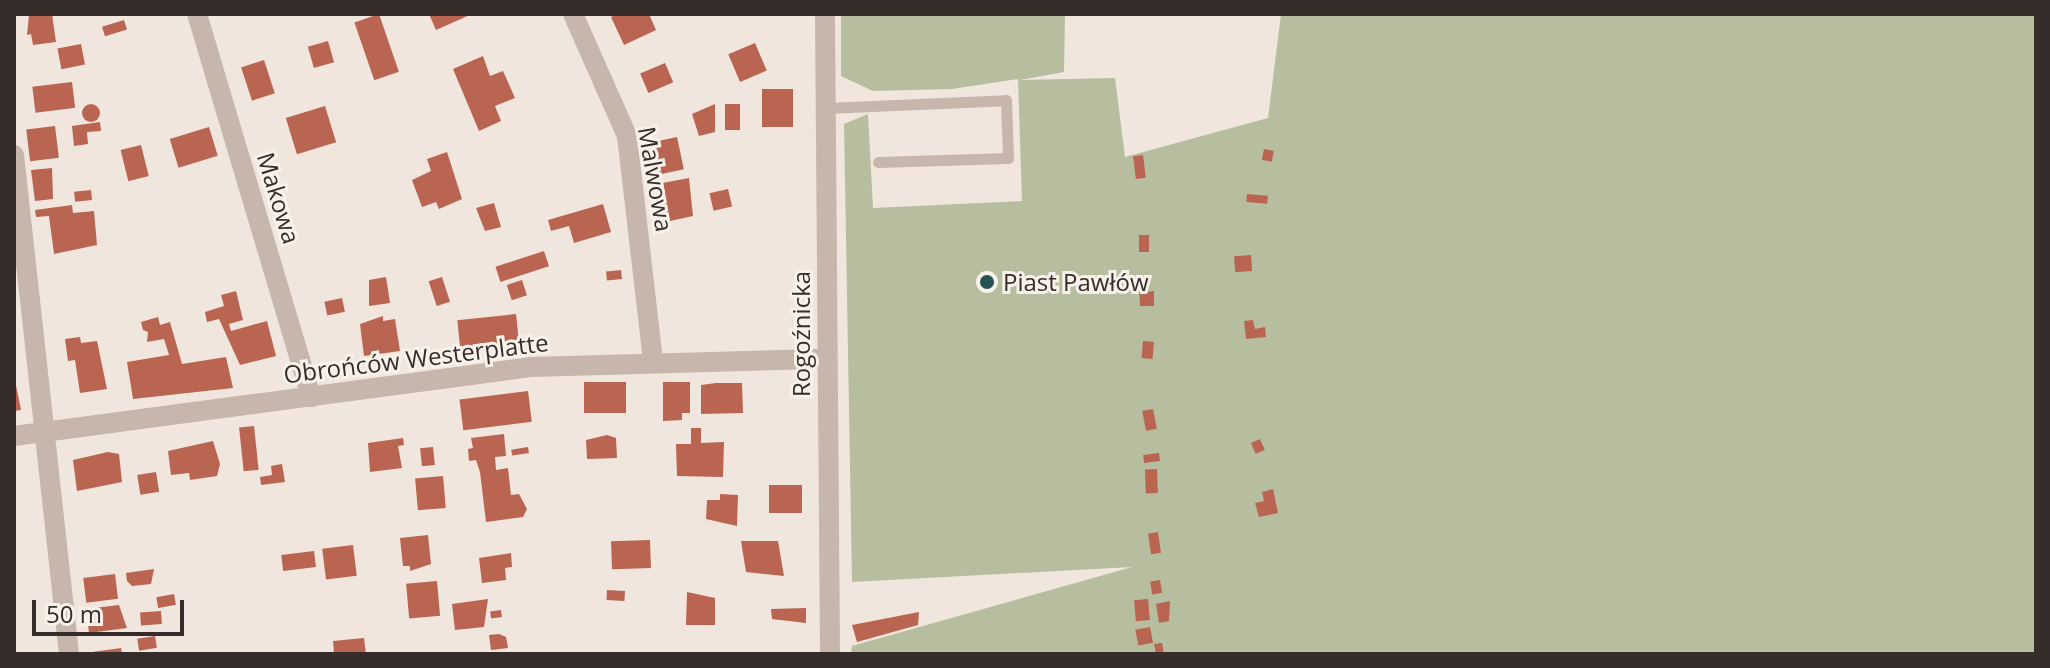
<!DOCTYPE html>
<html>
<head>
<meta charset="utf-8">
<style>
	body { margin:0 }
	#map { position:relative; width:2050px; height:668px; overflow:hidden; background:#f0e6de; font-family:"Open Sans",sans-serif }
	div>[style] { position:absolute }
	.green>* { inset:0; background:#b6be9f }
	.building>* { inset:0; background:#ba6452; transform-origin:0 0 }
	.round { border-radius:50% }
	.service>* { height:11px; margin:-5.5px; padding:0 5.5px; transform-origin:5.5px; border-radius:5.5px; background:#c7b6ab }
	.minor>* { height:20px; margin:-10px; padding:0 10px; transform-origin:10px; border-radius:10px; background:#c7b6ab }
	.tertiary>* { height:20px; margin:-10px; padding:0 10px; transform-origin:10px; border-radius:10px; background:#c7b6ab }
	.dots>* { width:22px; height:22px; translate:-50% -50%; box-sizing:border-box; border:4px solid #f8f1ea; border-radius:50% }
	span { translate:-50% -50%; white-space:nowrap; text-align:center; line-height:1.15; -webkit-text-stroke:6px #f8f1ea; paint-order:stroke }
	.street-label { font-size:24px; color:#362d2a }
	.poi-label { font-size:24px; color:#362d2a }
	.left { translate:0 -50%; text-align:left }
	.frame { position:absolute; inset:0; border:16px solid #362d2a; pointer-events:none }
	.scale { position:absolute; left:32px; top:600px; width:152px; height:36px; box-sizing:border-box; border:4px solid #362d2a; border-top:0; padding-left:10px; font-size:24px; line-height:28px; white-space:nowrap; color:#362d2a; -webkit-text-stroke:6px #f8f1ea; paint-order:stroke }
</style>
</head>
<body>
<div id="map">
	<div class="green">
		<i style="clip-path:polygon(841px 14px,1065px 14px,1064px 72px,1020px 80px,1115px 78px,1125px 157px,1268px 118px,1281px 14px,2036px 14px,2036px 654px,851px 654px,852px 646px,1132px 567px,852px 582px,844px 124px,868px 114px,873px 208px,1022px 201px,1018px 79px,952px 89px,873px 91px,841px 76px)"></i>
	</div>
	<div class="building">
		<i style="clip-path:polygon(52px 14px,56px 42px,33px 45px,31px 34px,27px 35px,29px 15px)"></i>
		<i style="left:379px;top:14px;width:61px;height:26px;rotate:71deg"></i>
		<i style="clip-path:polygon(429px 14px,472px 14px,436px 30px)"></i>
		<i style="clip-path:polygon(617px 14px,649px 14px,656px 30px,624px 45px,611px 17px)"></i>
		<i style="left:124px;top:20px;width:10px;height:23px;rotate:73deg"></i>
		<i style="left:328px;top:41px;width:22px;height:21px;rotate:74deg"></i>
		<i style="left:755px;top:43px;width:30px;height:29px;rotate:67deg"></i>
		<i style="left:81px;top:44px;width:21px;height:24px;rotate:79deg"></i>
		<i style="clip-path:polygon(483px 56px,490px 76px,503px 71px,515px 98px,495px 106px,501px 121px,479px 131px,453px 69px)"></i>
		<i style="left:264px;top:60px;width:35px;height:24px;rotate:72deg"></i>
		<i style="left:665px;top:63px;width:21px;height:27px;rotate:67deg"></i>
		<i style="left:72px;top:82px;width:26px;height:40px;rotate:83deg"></i>
		<i style="left:762px;top:89px;width:31px;height:38px"></i>
		<i class="round" style="left:82px;top:104px;width:18px;height:18px"></i>
		<i style="clip-path:polygon(715px 104px,715px 132px,699px 136px,692px 114px)"></i>
		<i style="left:740px;top:104px;width:26px;height:15px;rotate:90deg"></i>
		<i style="left:325px;top:106px;width:38px;height:41px;rotate:73deg"></i>
		<i style="clip-path:polygon(100px 122px,101px 131px,87px 132px,88px 144px,74px 146px,72px 126px)"></i>
		<i style="left:55px;top:126px;width:32px;height:29px;rotate:83deg"></i>
		<i style="left:209px;top:127px;width:30px;height:41px;rotate:73deg"></i>
		<i style="left:677px;top:137px;width:33px;height:30px;rotate:78deg"></i>
		<i style="left:141px;top:145px;width:32px;height:21px;rotate:76deg"></i>
		<i style="left:1264px;top:149px;width:10px;height:11px;rotate:11deg"></i>
		<i style="clip-path:polygon(447px 152px,462px 199px,439px 209px,436px 202px,422px 207px,412px 180px,431px 171px,427px 159px)"></i>
		<i style="left:1143px;top:155px;width:23px;height:10px;rotate:83deg"></i>
		<i style="clip-path:polygon(52px 168px,53px 199px,35px 201px,31px 170px)"></i>
		<i style="clip-path:polygon(689px 178px,693px 216px,661px 223px,657px 184px)"></i>
		<i style="left:728px;top:189px;width:18px;height:19px;rotate:77deg"></i>
		<i style="left:91px;top:190px;width:10px;height:17px;rotate:84deg"></i>
		<i style="left:1247px;top:194px;width:21px;height:8px;rotate:5deg"></i>
		<i style="clip-path:polygon(494px 203px,501px 227px,485px 231px,476px 208px)"></i>
		<i style="clip-path:polygon(603px 204px,611px 232px,574px 243px,569px 226px,551px 231px,548px 220px)"></i>
		<i style="clip-path:polygon(72px 205px,73px 213px,94px 211px,97px 245px,54px 254px,49px 216px,36px 217px,35px 210px)"></i>
		<i style="left:1139px;top:235px;width:10px;height:17px"></i>
		<i style="left:544px;top:251px;width:16px;height:51px;rotate:72deg"></i>
		<i style="left:1251px;top:255px;width:16px;height:17px;rotate:86deg"></i>
		<i style="left:621px;top:270px;width:9px;height:15px;rotate:84deg"></i>
		<i style="clip-path:polygon(386px 277px,390px 303px,369px 306px,369px 280px)"></i>
		<i style="left:442px;top:277px;width:26px;height:14px;rotate:72deg"></i>
		<i style="left:522px;top:280px;width:16px;height:16px;rotate:72deg"></i>
		<i style="clip-path:polygon(1147px 285px,1147px 292px,1154px 291px,1154px 306px,1140px 306px,1139px 286px)"></i>
		<i style="clip-path:polygon(236px 291px,243px 320px,229px 324px,231px 331px,267px 321px,276px 356px,240px 365px,219px 319px,207px 322px,205px 312px,224px 306px,221px 295px)"></i>
		<i style="left:342px;top:298px;width:14px;height:18px;rotate:78deg"></i>
		<i style="left:516px;top:314px;width:31px;height:59px;rotate:84deg"></i>
		<i style="clip-path:polygon(383px 316px,383px 321px,395px 319px,400px 351px,364px 356px,360px 324px)"></i>
		<i style="clip-path:polygon(158px 317px,160px 325px,170px 322px,182px 364px,226px 357px,233px 388px,133px 399px,127px 362px,169px 355px,164px 339px,147px 342px,148px 332px,143px 330px,141px 322px)"></i>
		<i style="clip-path:polygon(1253px 320px,1255px 329px,1265px 327px,1266px 337px,1246px 339px,1244px 321px)"></i>
		<i style="clip-path:polygon(80px 337px,81px 343px,97px 341px,107px 389px,80px 393px,75px 360px,68px 361px,65px 339px)"></i>
		<i style="left:1143px;top:341px;width:11px;height:17px;rotate:5deg"></i>
		<i style="clip-path:polygon(14px 375px,21px 410px,14px 411px)"></i>
		<i style="left:626px;top:382px;width:31px;height:42px;rotate:90deg"></i>
		<i style="clip-path:polygon(663px 382px,690px 382px,690px 413px,682px 413px,682px 420px,663px 421px)"></i>
		<i style="clip-path:polygon(716px 383px,742px 383px,743px 413px,701px 414px,701px 385px)"></i>
		<i style="left:528px;top:391px;width:31px;height:69px;rotate:83deg"></i>
		<i style="left:1153px;top:409px;width:20px;height:11px;rotate:79deg"></i>
		<i style="left:254px;top:426px;width:44px;height:15px;rotate:84deg"></i>
		<i style="clip-path:polygon(691px 428px,701px 428px,701px 443px,724px 442px,723px 477px,677px 476px,676px 444px,691px 444px)"></i>
		<i style="clip-path:polygon(504px 434px,506px 456px,495px 457px,496px 470px,508px 468px,511px 495px,519px 494px,527px 509px,523px 517px,486px 522px,480px 472px,476px 460px,469px 461px,468px 449px,473px 448px,471px 438px)"></i>
		<i style="clip-path:polygon(607px 435px,616px 438px,617px 458px,587px 459px,586px 440px)"></i>
		<i style="clip-path:polygon(403px 438px,404px 445px,398px 446px,402px 468px,370px 472px,368px 443px)"></i>
		<i style="left:1260px;top:439px;width:12px;height:10px;rotate:66deg"></i>
		<i style="clip-path:polygon(213px 441px,220px 464px,217px 476px,190px 480px,189px 473px,171px 475px,168px 451px)"></i>
		<i style="left:433px;top:447px;width:18px;height:13px;rotate:84deg"></i>
		<i style="left:528px;top:447px;width:6px;height:17px;rotate:81deg"></i>
		<i style="clip-path:polygon(108px 452px,119px 454px,122px 482px,77px 491px,73px 460px)"></i>
		<i style="left:1159px;top:453px;width:8px;height:16px;rotate:83deg"></i>
		<i style="clip-path:polygon(282px 464px,285px 482px,261px 485px,260px 477px,272px 475px,271px 466px)"></i>
		<i style="left:1157px;top:469px;width:24px;height:12px;rotate:88deg"></i>
		<i style="left:156px;top:472px;width:20px;height:19px;rotate:81deg"></i>
		<i style="left:443px;top:476px;width:32px;height:28px;rotate:85deg"></i>
		<i style="left:769px;top:485px;width:33px;height:28px"></i>
		<i style="clip-path:polygon(1273px 489px,1278px 513px,1259px 517px,1255px 503px,1264px 501px,1262px 492px)"></i>
		<i style="clip-path:polygon(720px 494px,738px 495px,737px 526px,706px 519px,707px 500px,720px 500px)"></i>
		<i style="left:1158px;top:532px;width:21px;height:10px;rotate:82deg"></i>
		<i style="clip-path:polygon(428px 535px,431px 564px,410px 571px,410px 566px,403px 566px,400px 538px)"></i>
		<i style="left:650px;top:540px;width:28px;height:39px;rotate:88deg"></i>
		<i style="clip-path:polygon(741px 541px,778px 541px,784px 576px,746px 572px)"></i>
		<i style="left:353px;top:545px;width:31px;height:31px;rotate:83deg"></i>
		<i style="left:314px;top:551px;width:16px;height:33px;rotate:83deg"></i>
		<i style="clip-path:polygon(511px 553px,512px 567px,505px 568px,506px 580px,482px 583px,479px 558px)"></i>
		<i style="clip-path:polygon(154px 569px,151px 584px,132px 586px,127px 581px,126px 573px)"></i>
		<i style="left:115px;top:574px;width:25px;height:32px;rotate:83deg"></i>
		<i style="left:1160px;top:580px;width:13px;height:10px;rotate:81deg"></i>
		<i style="left:437px;top:581px;width:35px;height:31px;rotate:85deg"></i>
		<i style="left:607px;top:590px;width:18px;height:10px;rotate:3deg"></i>
		<i style="clip-path:polygon(687px 592px,715px 598px,715px 625px,686px 625px)"></i>
		<i style="left:174px;top:594px;width:11px;height:18px;rotate:80deg"></i>
		<i style="clip-path:polygon(488px 599px,484px 627px,455px 630px,452px 604px)"></i>
		<i style="left:1148px;top:599px;width:21px;height:14px;rotate:85deg"></i>
		<i style="clip-path:polygon(1170px 601px,1169px 621px,1159px 623px,1156px 604px)"></i>
		<i style="clip-path:polygon(119px 605px,127px 628px,89px 633px,86px 609px)"></i>
		<i style="clip-path:polygon(806px 608px,806px 623px,772px 619px,771px 609px)"></i>
		<i style="left:501px;top:610px;width:7px;height:11px;rotate:82deg"></i>
		<i style="left:161px;top:611px;width:13px;height:21px;rotate:86deg"></i>
		<i style="clip-path:polygon(919px 612px,918px 625px,857px 642px,852px 625px)"></i>
		<i style="left:1150px;top:627px;width:16px;height:15px;rotate:79deg"></i>
		<i style="clip-path:polygon(499px 634px,506px 637px,508px 648px,491px 650px,489px 635px)"></i>
		<i style="left:155px;top:636px;width:12px;height:18px;rotate:81deg"></i>
		<i style="clip-path:polygon(364px 638px,366px 654px,334px 654px,333px 641px)"></i>
		<i style="clip-path:polygon(1162px 643px,1164px 654px,1156px 654px,1154px 644px)"></i>
		<i style="clip-path:polygon(121px 648px,122px 654px,92px 654px,92px 652px)"></i>
	</div>
	<div class="service">
		<i style="left:826px;top:108px;width:180px;rotate:-2.5deg"></i>
		<i style="left:1006px;top:100px;width:58px;rotate:88deg"></i>
		<i style="left:1008px;top:158px;width:130px;rotate:178.2deg"></i>
	</div>
	<div class="minor">
		<i style="left:197px;top:14px;width:400px;rotate:73.4deg"></i>
		<i style="left:573px;top:14px;width:133px;rotate:66.1deg"></i>
		<i style="left:627px;top:136px;width:226px;rotate:83.4deg"></i>
		<i style="left:14px;top:155px;width:502px;rotate:83.71deg"></i>
		<i style="left:14px;top:436px;width:522px;rotate:-7.6deg"></i>
		<i style="left:531px;top:367px;width:295px;rotate:-1.6deg"></i>
	</div>
	<div class="tertiary">
		<i style="left:825px;top:14px;width:640px;rotate:89.55deg"></i>
	</div>
	<div class="dots">
		<i style="left:987px;top:282px;background:#235353"></i>
	</div>
	<div class="street-label">
		<span style="left:656px;top:179px;rotate:80deg">Malwowa</span>
		<span style="left:279px;top:198px;rotate:73deg">Makowa</span>
		<span style="left:801px;top:334px;rotate:-90deg">Rogoźnicka</span>
		<span style="left:416px;top:358px;rotate:-7deg">Obrońców Westerplatte</span>
	</div>
	<div class="poi-label">
		<span class="left" style="left:1003px;top:282px">Piast Pawłów</span>
	</div>
	<div class="frame"></div>
	<div class="scale">50 m</div>
</div>
</body>
</html>
